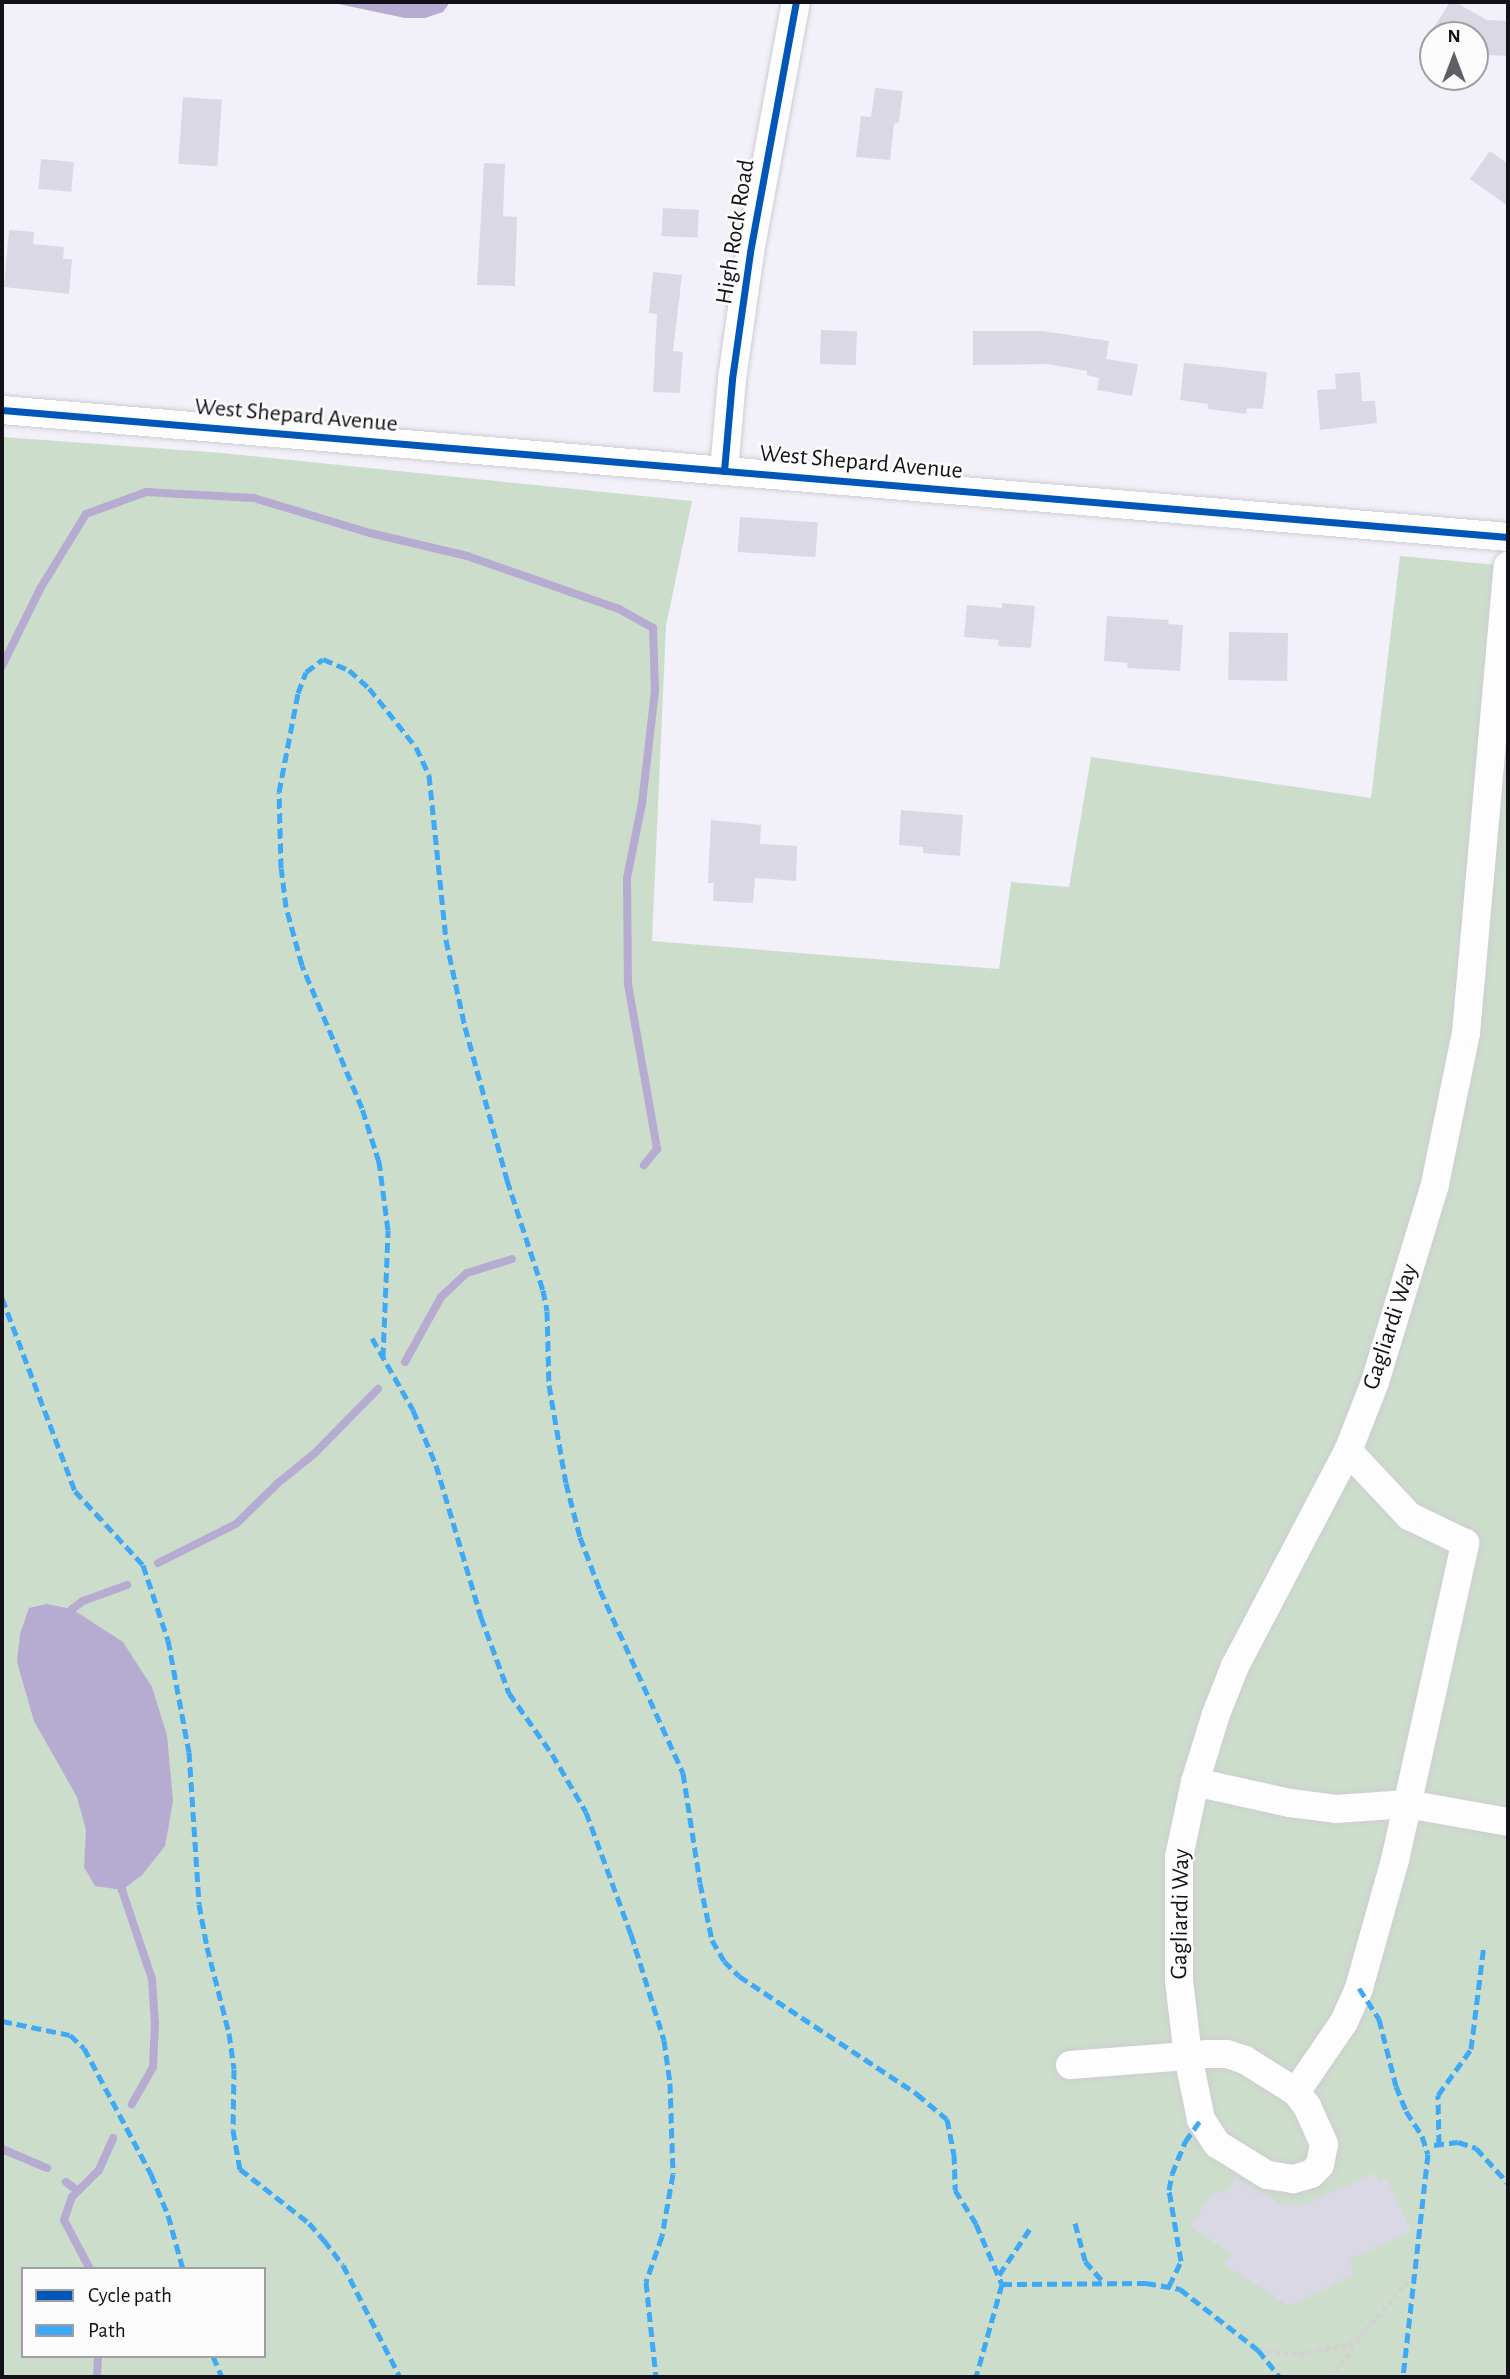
<!DOCTYPE html>
<html>
<head>
<meta charset="utf-8">
<style>
	body { margin:0 }
	#map { position:relative; width:1510px; height:2379px; overflow:hidden; background:#f2f0f9; font-family:"Alegreya Sans",sans-serif }
	div>[style] { position:absolute }
	.green>* { inset:0; background:#ccddcb }
	.water>* { inset:0; background:#b6abd1 }
	.stream>* { height:8px; margin:-4px; padding:0 4px; transform-origin:4px; border-radius:4px; background:#b6abd1 }
	.building>* { inset:0; background:#dbd8e6; transform-origin:0 0 }
	.path>* { height:4.5px; margin-top:-2.25px; transform-origin:0; background:repeating-linear-gradient(90deg,#d3d1d4 0 5px,transparent 0 8.5px) }
	.roads { filter:drop-shadow(0 0 2px #ceccd4) drop-shadow(0 0 2px #ceccd4) }
	.minor>* { height:28px; margin:-14px; padding:0 14px; transform-origin:14px; border-radius:14px; background:#fdfdfe }
	.quiet>* { height:5px; margin-top:-2.5px; transform-origin:0; background:repeating-linear-gradient(90deg,#3fa9f5 0 10px,transparent 0 15px) }
	.cycleway>* { height:7px; margin:-3.5px; padding:0 3.5px; transform-origin:3.5px; border-radius:3.5px; background:#0057b8 }
	span { translate:-50% -50%; white-space:nowrap; text-align:center; line-height:1.15; -webkit-text-stroke:5px #fcfcfc; paint-order:stroke }
	.street-label { font-size:24px; color:#131117 }
	.frame { position:absolute; inset:0; border:4px solid #131117; pointer-events:none }
	.legend { position:absolute; left:21px; top:2267px; width:245px; height:91px; box-sizing:border-box; background:#fcfcfc; border:2px solid #9f9ea0; margin:0; padding:9px 12px; list-style:none; font-size:21px; color:#131117 }
	.legend li { display:flex; align-items:center; gap:14px; height:35px }
	.legend b { width:35px; border:2px solid #9f9ea0 }
	.north { position:absolute; left:1419px; top:21px; width:70px; height:70px; box-sizing:border-box; background:#fcfcfc; border:2px solid #9f9ea0; border-radius:50%; rotate:0deg; font-size:19px; font-weight:700; line-height:28px; text-align:center; color:#131117 }
	.north::after { content:''; display:block; margin:auto; width:24px; height:32px; background:#615f66; clip-path:polygon(50% 0,100% 100%,50% 72%,0 100%) }
</style>
</head>
<body>
<div id="map">
	<div class="green">
		<i style="clip-path:polygon(evenodd,2px 437px,222px 453px,692px 501px,666px 626px,652px 941px,999px 969px,1011px 882px,1069px 887px,1091px 757px,1371px 798px,1400px 556px,1508px 566px,1508px 2377px,2px 2377px,2px 437px,23px 2269px,264px 2269px,264px 2356px,23px 2356px,23px 2269px)"></i>
	</div>
	<div class="water">
		<i style="clip-path:polygon(329px 2px,328px 2px,450px 2px,443px 12px,425px 18px,405px 18px)"></i>
		<i style="clip-path:polygon(46px 1604px,72px 1609px,123px 1642px,152px 1687px,167px 1735px,173px 1801px,165px 1846px,142px 1875px,122px 1890px,95px 1886px,84px 1867px,86px 1830px,77px 1797px,34px 1721px,17px 1662px,20px 1634px,29px 1608px)"></i>
	</div>
	<div class="stream">
		<i style="left:2px;top:666px;width:86px;rotate:-63.7deg"></i>
		<i style="left:40px;top:589px;width:88px;rotate:-58.5deg"></i>
		<i style="left:86px;top:514px;width:64px;rotate:-20.1deg"></i>
		<i style="left:146px;top:492px;width:108px;rotate:3.2deg"></i>
		<i style="left:254px;top:498px;width:121px;rotate:16.8deg"></i>
		<i style="left:370px;top:533px;width:100px;rotate:13.3deg"></i>
		<i style="left:467px;top:556px;width:161px;rotate:19.2deg"></i>
		<i style="left:619px;top:609px;width:39px;rotate:29deg"></i>
		<i style="left:653px;top:628px;width:63px;rotate:88.2deg"></i>
		<i style="left:655px;top:691px;width:113px;rotate:96.6deg"></i>
		<i style="left:642px;top:803px;width:76px;rotate:101.3deg"></i>
		<i style="left:627px;top:878px;width:106px;rotate:89.5deg"></i>
		<i style="left:628px;top:984px;width:168px;rotate:80deg"></i>
		<i style="left:657px;top:1149px;width:21px;rotate:129deg"></i>
		<i style="left:405px;top:1362px;width:74px;rotate:-61deg"></i>
		<i style="left:441px;top:1297px;width:35px;rotate:-43deg"></i>
		<i style="left:467px;top:1273px;width:47px;rotate:-17.3deg"></i>
		<i style="left:158px;top:1563px;width:87px;rotate:-26.6deg"></i>
		<i style="left:236px;top:1524px;width:59px;rotate:-44.3deg"></i>
		<i style="left:278px;top:1483px;width:48px;rotate:-39deg"></i>
		<i style="left:315px;top:1453px;width:90px;rotate:-45.5deg"></i>
		<i style="left:68px;top:1618px;width:10px;rotate:-66deg"></i>
		<i style="left:72px;top:1609px;width:14px;rotate:-36deg"></i>
		<i style="left:83px;top:1601px;width:47px;rotate:-20deg"></i>
		<i style="left:122px;top:1880px;width:10px;rotate:90deg"></i>
		<i style="left:122px;top:1890px;width:94px;rotate:71.4deg"></i>
		<i style="left:152px;top:1979px;width:44px;rotate:86.1deg"></i>
		<i style="left:155px;top:2023px;width:44px;rotate:92.6deg"></i>
		<i style="left:153px;top:2067px;width:43px;rotate:119.6deg"></i>
		<i style="left:2px;top:2149px;width:49px;rotate:22.9deg"></i>
		<i style="left:66px;top:2182px;width:15px;rotate:37deg"></i>
		<i style="left:90px;top:2269px;width:55px;rotate:-118deg"></i>
		<i style="left:64px;top:2220px;width:24px;rotate:-71deg"></i>
		<i style="left:72px;top:2197px;width:38px;rotate:-45deg"></i>
		<i style="left:99px;top:2170px;width:35px;rotate:-66deg"></i>
		<i style="left:97px;top:2377px;width:21px;rotate:-87deg"></i>
	</div>
	<div class="building">
		<i style="clip-path:polygon(1450px 2px,1455px 2px,1487px 20px,1508px 21px,1508px 56px,1488px 55px,1475px 68px,1475px 35px,1429px 35px)"></i>
		<i style="clip-path:polygon(875px 88px,903px 91px,899px 122px,894px 124px,890px 160px,856px 157px,861px 116px,871px 117px)"></i>
		<i style="left:183px;top:97px;width:39px;height:67px;rotate:4deg"></i>
		<i style="clip-path:polygon(1490px 151px,1508px 164px,1508px 206px,1470px 179px)"></i>
		<i style="left:41px;top:159px;width:33px;height:30px;rotate:5deg"></i>
		<i style="clip-path:polygon(484px 163px,505px 164px,503px 216px,517px 217px,515px 286px,477px 285px)"></i>
		<i style="left:663px;top:208px;width:36px;height:28px;rotate:3deg"></i>
		<i style="clip-path:polygon(9px 230px,34px 232px,33px 244px,64px 247px,63px 259px,72px 259px,69px 294px,4px 287px)"></i>
		<i style="clip-path:polygon(653px 272px,682px 275px,673px 351px,683px 352px,680px 393px,653px 392px,657px 314px,649px 313px)"></i>
		<i style="left:821px;top:330px;width:36px;height:34px;rotate:2deg"></i>
		<i style="clip-path:polygon(973px 331px,1042px 331px,1109px 341px,1106px 359px,1138px 364px,1132px 396px,1097px 390px,1099px 378px,1087px 375px,1087px 371px,1047px 364px,973px 365px)"></i>
		<i style="clip-path:polygon(1184px 363px,1267px 372px,1263px 409px,1247px 408px,1246px 414px,1208px 409px,1208px 404px,1180px 400px)"></i>
		<i style="clip-path:polygon(1360px 372px,1362px 401px,1375px 401px,1377px 423px,1320px 430px,1317px 390px,1336px 389px,1335px 374px)"></i>
		<i style="left:740px;top:517px;width:78px;height:35px;rotate:4deg"></i>
		<i style="clip-path:polygon(1002px 603px,1035px 606px,1031px 648px,998px 646px,999px 640px,964px 637px,967px 605px,1002px 608px)"></i>
		<i style="clip-path:polygon(1107px 616px,1169px 620px,1168px 624px,1183px 625px,1180px 671px,1127px 668px,1128px 663px,1104px 661px)"></i>
		<i style="left:1229px;top:632px;width:59px;height:48px;rotate:1deg"></i>
		<i style="clip-path:polygon(901px 810px,963px 815px,960px 856px,923px 853px,923px 847px,899px 845px)"></i>
		<i style="clip-path:polygon(711px 820px,761px 825px,760px 844px,797px 846px,796px 881px,755px 878px,753px 903px,713px 901px,714px 883px,708px 883px)"></i>
		<i style="clip-path:polygon(1375px 2173px,1379px 2182px,1387px 2179px,1411px 2231px,1349px 2260px,1355px 2274px,1289px 2306px,1224px 2264px,1231px 2253px,1190px 2227px,1215px 2189px,1225px 2195px,1236px 2177px,1280px 2204px,1304px 2205px)"></i>
	</div>
	<div class="path">
		<i style="left:1258px;top:2350px;width:42px;rotate:5.4deg"></i>
		<i style="left:1300px;top:2354px;width:49px;rotate:-11.8deg"></i>
		<i style="left:1348px;top:2344px;width:14px;rotate:-34deg"></i>
		<i style="left:1360px;top:2336px;width:81px;rotate:-49deg"></i>
		<i style="left:1330px;top:2377px;width:51px;rotate:-52.2deg"></i>
	</div>
	<div class="roads">
		<div class="minor">
			<i style="left:2px;top:410px;width:1511px;rotate:4.82deg"></i>
			<i style="left:724px;top:471px;width:92px;rotate:-85deg"></i>
			<i style="left:732px;top:379px;width:128px;rotate:-81.9deg"></i>
			<i style="left:750px;top:252px;width:254px;rotate:-79.6deg"></i>
			<i style="left:1195px;top:1782px;width:97px;rotate:12.5deg"></i>
			<i style="left:1290px;top:1803px;width:46px;rotate:7.4deg"></i>
			<i style="left:1336px;top:1809px;width:71px;rotate:-4deg"></i>
			<i style="left:1407px;top:1804px;width:103px;rotate:10.1deg"></i>
			<i style="left:1070px;top:2065px;width:118px;rotate:-4.4deg"></i>
			<i style="left:1188px;top:2056px;width:20px;rotate:-6deg"></i>
			<i style="left:1208px;top:2054px;width:19px"></i>
			<i style="left:1227px;top:2054px;width:19px;rotate:18deg"></i>
			<i style="left:1245px;top:2060px;width:60px;rotate:32.1deg"></i>
			<i style="left:1296px;top:2092px;width:18px;rotate:52deg"></i>
			<i style="left:1307px;top:2106px;width:42px;rotate:65.9deg"></i>
			<i style="left:1324px;top:2144px;width:21px;rotate:101deg"></i>
			<i style="left:1320px;top:2165px;width:13px;rotate:135deg"></i>
			<i style="left:1311px;top:2174px;width:19px;rotate:164deg"></i>
			<i style="left:1293px;top:2179px;width:26px;rotate:-171deg"></i>
			<i style="left:1267px;top:2175px;width:59px;rotate:-148.2deg"></i>
			<i style="left:1217px;top:2144px;width:30px;rotate:-123deg"></i>
			<i style="left:1201px;top:2119px;width:64px;rotate:-101.7deg"></i>
			<i style="left:1188px;top:2056px;width:76px;rotate:-96.8deg"></i>
			<i style="left:1179px;top:1981px;width:124px;rotate:-90deg"></i>
			<i style="left:1179px;top:1857px;width:77px;rotate:-78deg"></i>
			<i style="left:1195px;top:1782px;width:71px;rotate:-72.8deg"></i>
			<i style="left:1216px;top:1714px;width:52px;rotate:-68.4deg"></i>
			<i style="left:1235px;top:1666px;width:243px;rotate:-62.3deg"></i>
			<i style="left:1348px;top:1451px;width:74px;rotate:-68.6deg"></i>
			<i style="left:1375px;top:1382px;width:207px;rotate:-73.1deg"></i>
			<i style="left:1435px;top:1184px;width:154px;rotate:-78.4deg"></i>
			<i style="left:1466px;top:1033px;width:469px;rotate:-84.9deg"></i>
			<i style="left:1296px;top:2092px;width:85px;rotate:-55.6deg"></i>
			<i style="left:1344px;top:2022px;width:37px;rotate:-66deg"></i>
			<i style="left:1359px;top:1988px;width:133px;rotate:-74.3deg"></i>
			<i style="left:1395px;top:1860px;width:325px;rotate:-77.5deg"></i>
			<i style="left:1465px;top:1543px;width:62px;rotate:-154.3deg"></i>
			<i style="left:1409px;top:1516px;width:89px;rotate:-133.2deg"></i>
		</div>
	</div>
	<div class="quiet">
		<i style="left:2px;top:1298px;width:206px;rotate:69.3deg"></i>
		<i style="left:75px;top:1491px;width:100px;rotate:47.4deg"></i>
		<i style="left:143px;top:1565px;width:79px;rotate:71.6deg"></i>
		<i style="left:168px;top:1640px;width:114px;rotate:79.4deg"></i>
		<i style="left:189px;top:1752px;width:152px;rotate:86.2deg"></i>
		<i style="left:199px;top:1904px;width:44px;rotate:79.5deg"></i>
		<i style="left:207px;top:1947px;width:89px;rotate:75.7deg"></i>
		<i style="left:229px;top:2033px;width:36px;rotate:82deg"></i>
		<i style="left:234px;top:2069px;width:61px;rotate:90.9deg"></i>
		<i style="left:233px;top:2130px;width:40px;rotate:80deg"></i>
		<i style="left:240px;top:2169px;width:88px;rotate:38deg"></i>
		<i style="left:309px;top:2223px;width:23px;rotate:49deg"></i>
		<i style="left:324px;top:2240px;width:31px;rotate:53deg"></i>
		<i style="left:343px;top:2265px;width:126px;rotate:63deg"></i>
		<i style="left:372px;top:1338px;width:83px;rotate:60.3deg"></i>
		<i style="left:413px;top:1410px;width:60px;rotate:67.3deg"></i>
		<i style="left:436px;top:1465px;width:159px;rotate:73.5deg"></i>
		<i style="left:481px;top:1617px;width:81px;rotate:69.8deg"></i>
		<i style="left:509px;top:1693px;width:75px;rotate:54.8deg"></i>
		<i style="left:552px;top:1754px;width:67px;rotate:59.6deg"></i>
		<i style="left:586px;top:1812px;width:130px;rotate:69.8deg"></i>
		<i style="left:631px;top:1934px;width:111px;rotate:72.7deg"></i>
		<i style="left:664px;top:2040px;width:43px;rotate:82.1deg"></i>
		<i style="left:670px;top:2083px;width:91px;rotate:88.1deg"></i>
		<i style="left:673px;top:2174px;width:63px;rotate:100.1deg"></i>
		<i style="left:662px;top:2236px;width:49px;rotate:109.2deg"></i>
		<i style="left:646px;top:2282px;width:96px;rotate:84deg"></i>
		<i style="left:383px;top:1357px;width:127px;rotate:-87.7deg"></i>
		<i style="left:388px;top:1230px;width:69px;rotate:-97.5deg"></i>
		<i style="left:379px;top:1162px;width:57px;rotate:-107.5deg"></i>
		<i style="left:362px;top:1108px;width:155px;rotate:-112.8deg"></i>
		<i style="left:302px;top:965px;width:60px;rotate:-105.4deg"></i>
		<i style="left:286px;top:907px;width:39px;rotate:-97deg"></i>
		<i style="left:281px;top:868px;width:76px;rotate:-91.5deg"></i>
		<i style="left:279px;top:792px;width:101px;rotate:-79.1deg"></i>
		<i style="left:298px;top:693px;width:22px;rotate:-69deg"></i>
		<i style="left:306px;top:672px;width:21px;rotate:-37deg"></i>
		<i style="left:323px;top:659px;width:28px;rotate:23deg"></i>
		<i style="left:349px;top:670px;width:27px;rotate:42deg"></i>
		<i style="left:369px;top:688px;width:75px;rotate:51.5deg"></i>
		<i style="left:416px;top:747px;width:31px;rotate:65deg"></i>
		<i style="left:429px;top:775px;width:166px;rotate:84.1deg"></i>
		<i style="left:446px;top:940px;width:89px;rotate:77.7deg"></i>
		<i style="left:465px;top:1027px;width:159px;rotate:74.6deg"></i>
		<i style="left:507px;top:1180px;width:116px;rotate:71.9deg"></i>
		<i style="left:543px;top:1290px;width:21px;rotate:79deg"></i>
		<i style="left:547px;top:1311px;width:74px;rotate:88.5deg"></i>
		<i style="left:549px;top:1385px;width:99px;rotate:80.2deg"></i>
		<i style="left:566px;top:1483px;width:56px;rotate:75.5deg"></i>
		<i style="left:580px;top:1537px;width:57px;rotate:69.3deg"></i>
		<i style="left:600px;top:1590px;width:201px;rotate:65.6deg"></i>
		<i style="left:683px;top:1773px;width:111px;rotate:81.2deg"></i>
		<i style="left:700px;top:1883px;width:58px;rotate:78.1deg"></i>
		<i style="left:712px;top:1940px;width:24px;rotate:60deg"></i>
		<i style="left:724px;top:1961px;width:21px;rotate:45deg"></i>
		<i style="left:739px;top:1976px;width:214px;rotate:33.5deg"></i>
		<i style="left:917px;top:2094px;width:39px;rotate:40deg"></i>
		<i style="left:947px;top:2119px;width:36px;rotate:79deg"></i>
		<i style="left:954px;top:2154px;width:36px;rotate:88deg"></i>
		<i style="left:955px;top:2190px;width:40px;rotate:58deg"></i>
		<i style="left:976px;top:2224px;width:65px;rotate:66.6deg"></i>
		<i style="left:1002px;top:2284px;width:97px;rotate:105.6deg"></i>
		<i style="left:1359px;top:1988px;width:37px;rotate:57deg"></i>
		<i style="left:1379px;top:2019px;width:69px;rotate:75.8deg"></i>
		<i style="left:1396px;top:2086px;width:27px;rotate:68deg"></i>
		<i style="left:1406px;top:2111px;width:30px;rotate:57deg"></i>
		<i style="left:1422px;top:2136px;width:19px;rotate:72deg"></i>
		<i style="left:1428px;top:2154px;width:224px;rotate:96.4deg"></i>
		<i style="left:2px;top:2021px;width:69px;rotate:11.6deg"></i>
		<i style="left:70px;top:2035px;width:19px;rotate:43deg"></i>
		<i style="left:84px;top:2048px;width:143px;rotate:62deg"></i>
		<i style="left:151px;top:2174px;width:44px;rotate:67.5deg"></i>
		<i style="left:168px;top:2215px;width:56px;rotate:74.5deg"></i>
		<i style="left:1439px;top:2144px;width:49px;rotate:-91.2deg"></i>
		<i style="left:1438px;top:2095px;width:57px;rotate:-54.3deg"></i>
		<i style="left:1471px;top:2049px;width:105px;rotate:-82.9deg"></i>
		<i style="left:1434px;top:2145px;width:24px;rotate:-7deg"></i>
		<i style="left:1458px;top:2142px;width:19px;rotate:18deg"></i>
		<i style="left:1476px;top:2148px;width:47px;rotate:47.6deg"></i>
		<i style="left:1075px;top:2223px;width:39px;rotate:75deg"></i>
		<i style="left:1085px;top:2261px;width:29px;rotate:49deg"></i>
		<i style="left:999px;top:2275px;width:58px;rotate:-56.3deg"></i>
		<i style="left:1002px;top:2284px;width:144px;rotate:-0.4deg"></i>
		<i style="left:1146px;top:2283px;width:35px;rotate:10deg"></i>
		<i style="left:1180px;top:2289px;width:99px;rotate:38deg"></i>
		<i style="left:1258px;top:2350px;width:35px;rotate:51deg"></i>
		<i style="left:1169px;top:2286px;width:28px;rotate:-64deg"></i>
		<i style="left:1181px;top:2261px;width:72px;rotate:-99.6deg"></i>
		<i style="left:1169px;top:2190px;width:16px;rotate:-79deg"></i>
		<i style="left:1172px;top:2174px;width:35px;rotate:-68deg"></i>
		<i style="left:1185px;top:2142px;width:28px;rotate:-55deg"></i>
		<i style="left:213px;top:2356px;width:23px;rotate:67deg"></i>
	</div>
	<div class="cycleway">
		<i style="left:2px;top:410px;width:1511px;rotate:4.82deg"></i>
		<i style="left:724px;top:471px;width:92px;rotate:-85deg"></i>
		<i style="left:732px;top:379px;width:128px;rotate:-81.9deg"></i>
		<i style="left:750px;top:252px;width:254px;rotate:-79.6deg"></i>
	</div>
	<div class="street-label">
		<span style="left:736px;top:232px;rotate:-81deg">High Rock Road</span>
		<span style="left:296px;top:416px;rotate:5deg">West Shepard Avenue</span>
		<span style="left:861px;top:463px;rotate:5deg">West Shepard Avenue</span>
		<span style="left:1391px;top:1327px;rotate:-72deg">Gagliardi Way</span>
		<span style="left:1181px;top:1914px;rotate:-89deg">Gagliardi Way</span>
	</div>
	<div class="frame"></div>
	<ul class="legend">
	<li><b style="height:9px;background:#0057b8"></b>Cycle path</li>
	<li><b style="height:9px;background:#3fa9f5"></b>Path</li>
	</ul>
	<div class="north">N</div>
</div>
</body>
</html>
